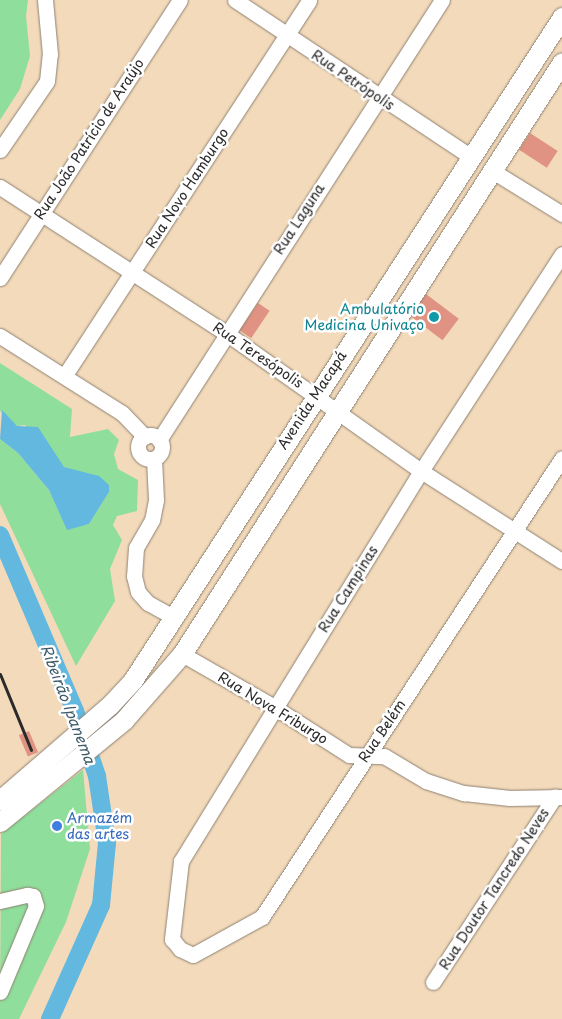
<!DOCTYPE html>
<html>
<head>
<meta charset="utf-8">
<style>
	body { margin:0 }
	#map { position:relative; width:562px; height:1019px; overflow:hidden; background:#f3dabb; font-family:"Playpen Sans",sans-serif }
	div>[style] { position:absolute }
	.green>* { inset:0; background:#8fde9c }
	.water>* { inset:0; background:#62b8df }
	.river>* { height:18px; margin:-9px; padding:0 9px; transform-origin:9px; border-radius:9px; background:#62b8df }
	.building>* { inset:0; background:#e09382; transform-origin:0 0 }
	.roads { filter:drop-shadow(0 0 1px #8f8273) drop-shadow(0 0 1px #8f8273) }
	.minor>* { height:15px; margin:-7.5px; padding:0 7.5px; transform-origin:7.5px; border-radius:7.5px; background:#fff }
	.minor>.ring { margin:-7.5px; padding:0; box-sizing:content-box; background:none; border:15px solid #fff; border-radius:50% }
	.major>* { height:19px; margin:-9.5px; padding:0 9.5px; transform-origin:9.5px; border-radius:9.5px; background:#fff }
	.rail>* { height:3px; margin:-1.5px; padding:0 1.5px; transform-origin:1.5px; border-radius:1.5px; background:#2b2b2b }
	.dots>* { width:14px; height:14px; translate:-50% -50%; box-sizing:border-box; border:2px solid #fff; border-radius:50% }
	span { translate:-50% -50%; white-space:nowrap; text-align:center; line-height:1.15; -webkit-text-stroke:5px #fff; paint-order:stroke }
	.street-label { font-size:14px; color:#2b2b2b }
	.culture-label { font-size:14px; color:#0d838f }
	.right { translate:-100% -50%; text-align:right }
	.shop-label { font-size:14px; color:#366cbe }
	.left { translate:0 -50%; text-align:left }
	.water-label { font-size:15px; color:#3e5c6a; font-style:italic }
</style>
</head>
<body>
<div id="map">
	<div class="green">
		<i style="clip-path:polygon(0 0,28px 0,26px 16px,30px 56px,20px 89px,0 120px)"></i>
		<i style="clip-path:polygon(0 363px,72px 409px,70px 437px,108px 429px,119px 440px,114px 454px,118px 469px,138px 480px,137px 511px,117px 516px,113px 525px,122px 540px,110px 569px,115px 601px,76px 666px,0 504px,0 439px,18px 453px,49px 490px,67px 529px,89px 524px,109px 492px,80px 472px,64px 467px,25px 425px,17px 426px,0 411px)"></i>
		<i style="clip-path:polygon(83px 770px,90px 849px,66px 922px,19px 1019px,0 1019px,1px 834px)"></i>
	</div>
	<div class="water">
		<i style="clip-path:polygon(2px 410px,17px 426px,38px 427px,64px 467px,99px 476px,109px 485px,109px 492px,89px 524px,67px 530px,49px 490px,18px 453px,0 439px)"></i>
	</div>
	<div class="river">
		<i style="left:0;top:535px;width:191px;rotate:66.9deg"></i>
		<i style="left:75px;top:711px;width:69px;rotate:71.3deg"></i>
		<i style="left:97px;top:776px;width:68px;rotate:81.5deg"></i>
		<i style="left:107px;top:843px;width:62px;rotate:95.5deg"></i>
		<i style="left:101px;top:905px;width:125px;rotate:114.1deg"></i>
	</div>
	<div class="building">
		<i style="left:530px;top:133px;width:33px;height:20px;rotate:33deg"></i>
		<i style="left:426px;top:294px;width:41px;height:27px;rotate:37deg"></i>
		<i style="left:258px;top:303px;width:14px;height:33px;rotate:34deg"></i>
		<i style="left:29px;top:731px;width:23px;height:11px;rotate:67deg"></i>
	</div>
	<div class="roads">
		<div class="minor">
			<i style="left:235px;top:0;width:283px;rotate:33.6deg"></i>
			<i style="left:0;top:150px;width:83px;rotate:-55.7deg"></i>
			<i style="left:47px;top:81px;width:27px;rotate:-84deg"></i>
			<i style="left:50px;top:54px;width:54px;rotate:-95.3deg"></i>
			<i style="left:491px;top:170px;width:84px;rotate:31.8deg"></i>
			<i style="left:0;top:187px;width:269px;rotate:32.9deg"></i>
			<i style="left:226px;top:333px;width:239px;rotate:35.3deg"></i>
			<i style="left:421px;top:471px;width:167px;rotate:32.6deg"></i>
			<i style="left:562px;top:254px;width:259px;rotate:123deg"></i>
			<i style="left:421px;top:471px;width:458px;rotate:121.6deg"></i>
			<i style="left:181px;top:861px;width:79px;rotate:96.6deg"></i>
			<i style="left:172px;top:939px;width:13px;rotate:51deg"></i>
			<i style="left:180px;top:949px;width:14px;rotate:25deg"></i>
			<i style="left:193px;top:955px;width:79px;rotate:-28.8deg"></i>
			<i style="left:262px;top:917px;width:548px;rotate:-56.83deg"></i>
			<i style="left:0;top:278px;width:331px;rotate:-57.1deg"></i>
			<i style="left:0;top:336px;width:144px;rotate:32.3deg"></i>
			<i style="left:122px;top:413px;width:33px;rotate:46deg"></i>
			<i style="left:65px;top:375px;width:447px;rotate:-56.9deg"></i>
			<i class="ring" style="left:138px;top:435px;width:9px;height:9px"></i>
			<i style="left:159px;top:440px;width:523px;rotate:-57.25deg"></i>
			<i style="left:154px;top:459px;width:41px;rotate:87.2deg"></i>
			<i style="left:156px;top:500px;width:20px;rotate:101deg"></i>
			<i style="left:152px;top:520px;width:32px;rotate:120deg"></i>
			<i style="left:136px;top:548px;width:28px;rotate:94deg"></i>
			<i style="left:134px;top:576px;width:16px;rotate:76deg"></i>
			<i style="left:138px;top:592px;width:15px;rotate:48deg"></i>
			<i style="left:148px;top:603px;width:31px;rotate:29deg"></i>
			<i style="left:182px;top:654px;width:106px;rotate:29.9deg"></i>
			<i style="left:274px;top:707px;width:89px;rotate:32.6deg"></i>
			<i style="left:349px;top:755px;width:35px;rotate:2deg"></i>
			<i style="left:384px;top:756px;width:49px;rotate:30.8deg"></i>
			<i style="left:426px;top:781px;width:40px;rotate:18deg"></i>
			<i style="left:464px;top:793px;width:46px;rotate:6.2deg"></i>
			<i style="left:510px;top:798px;width:52px;rotate:-1.1deg"></i>
			<i style="left:0;top:901px;width:28px;rotate:-13deg"></i>
			<i style="left:27px;top:895px;width:6px;rotate:9deg"></i>
			<i style="left:33px;top:896px;width:10px;rotate:73deg"></i>
			<i style="left:36px;top:906px;width:93px;rotate:112.7deg"></i>
			<i style="left:433px;top:982px;width:222px;rotate:-56.7deg"></i>
		</div>
		<div class="major">
			<i style="left:0;top:800px;width:145px;rotate:-40.8deg"></i>
			<i style="left:110px;top:705px;width:34px;rotate:-47deg"></i>
			<i style="left:133px;top:680px;width:790px;rotate:-57.09deg"></i>
			<i style="left:0;top:822px;width:161px;rotate:-39.4deg"></i>
			<i style="left:124px;top:720px;width:88px;rotate:-48.7deg"></i>
			<i style="left:182px;top:654px;width:703px;rotate:-57.3deg"></i>
		</div>
	</div>
	<div class="rail">
		<i style="left:0;top:674px;width:82px;rotate:67.8deg"></i>
	</div>
	<div class="dots">
		<i style="left:434px;top:317px;background:#0f9aa8"></i>
		<i style="left:57px;top:826px;background:#3f7fe0"></i>
	</div>
	<div class="street-label">
		<span style="left:353px;top:80px;rotate:34deg">Rua Petrópolis</span>
		<span style="left:89px;top:139px;rotate:-57deg">Rua João Patrício de Araújo</span>
		<span style="left:187px;top:188px;rotate:-57deg">Rua Novo Hamburgo</span>
		<span style="left:299px;top:219px;rotate:-57deg">Rua Laguna</span>
		<span style="left:258px;top:355px;rotate:34deg">Rua Teresópolis</span>
		<span style="left:312px;top:400px;rotate:-57deg">Avenida Macapá</span>
		<span style="left:348px;top:589px;rotate:-58deg">Rua Campinas</span>
		<span style="left:273px;top:708px;rotate:31deg">Rua Nova Friburgo</span>
		<span style="left:382px;top:731px;rotate:-56deg">Rua Belém</span>
		<span style="left:494px;top:889px;rotate:-57deg">Rua Doutor Tancredo Neves</span>
	</div>
	<div class="culture-label">
		<span class="right" style="left:424px;top:317px">Ambulatório<br>Medicina Univaço</span>
	</div>
	<div class="shop-label">
		<span class="left" style="left:67px;top:826px">Armazém<br>das artes</span>
	</div>
	<div class="water-label">
		<span style="left:69px;top:704px;rotate:69deg">Ribeirão Ipanema</span>
	</div>
</div>
</body>
</html>
